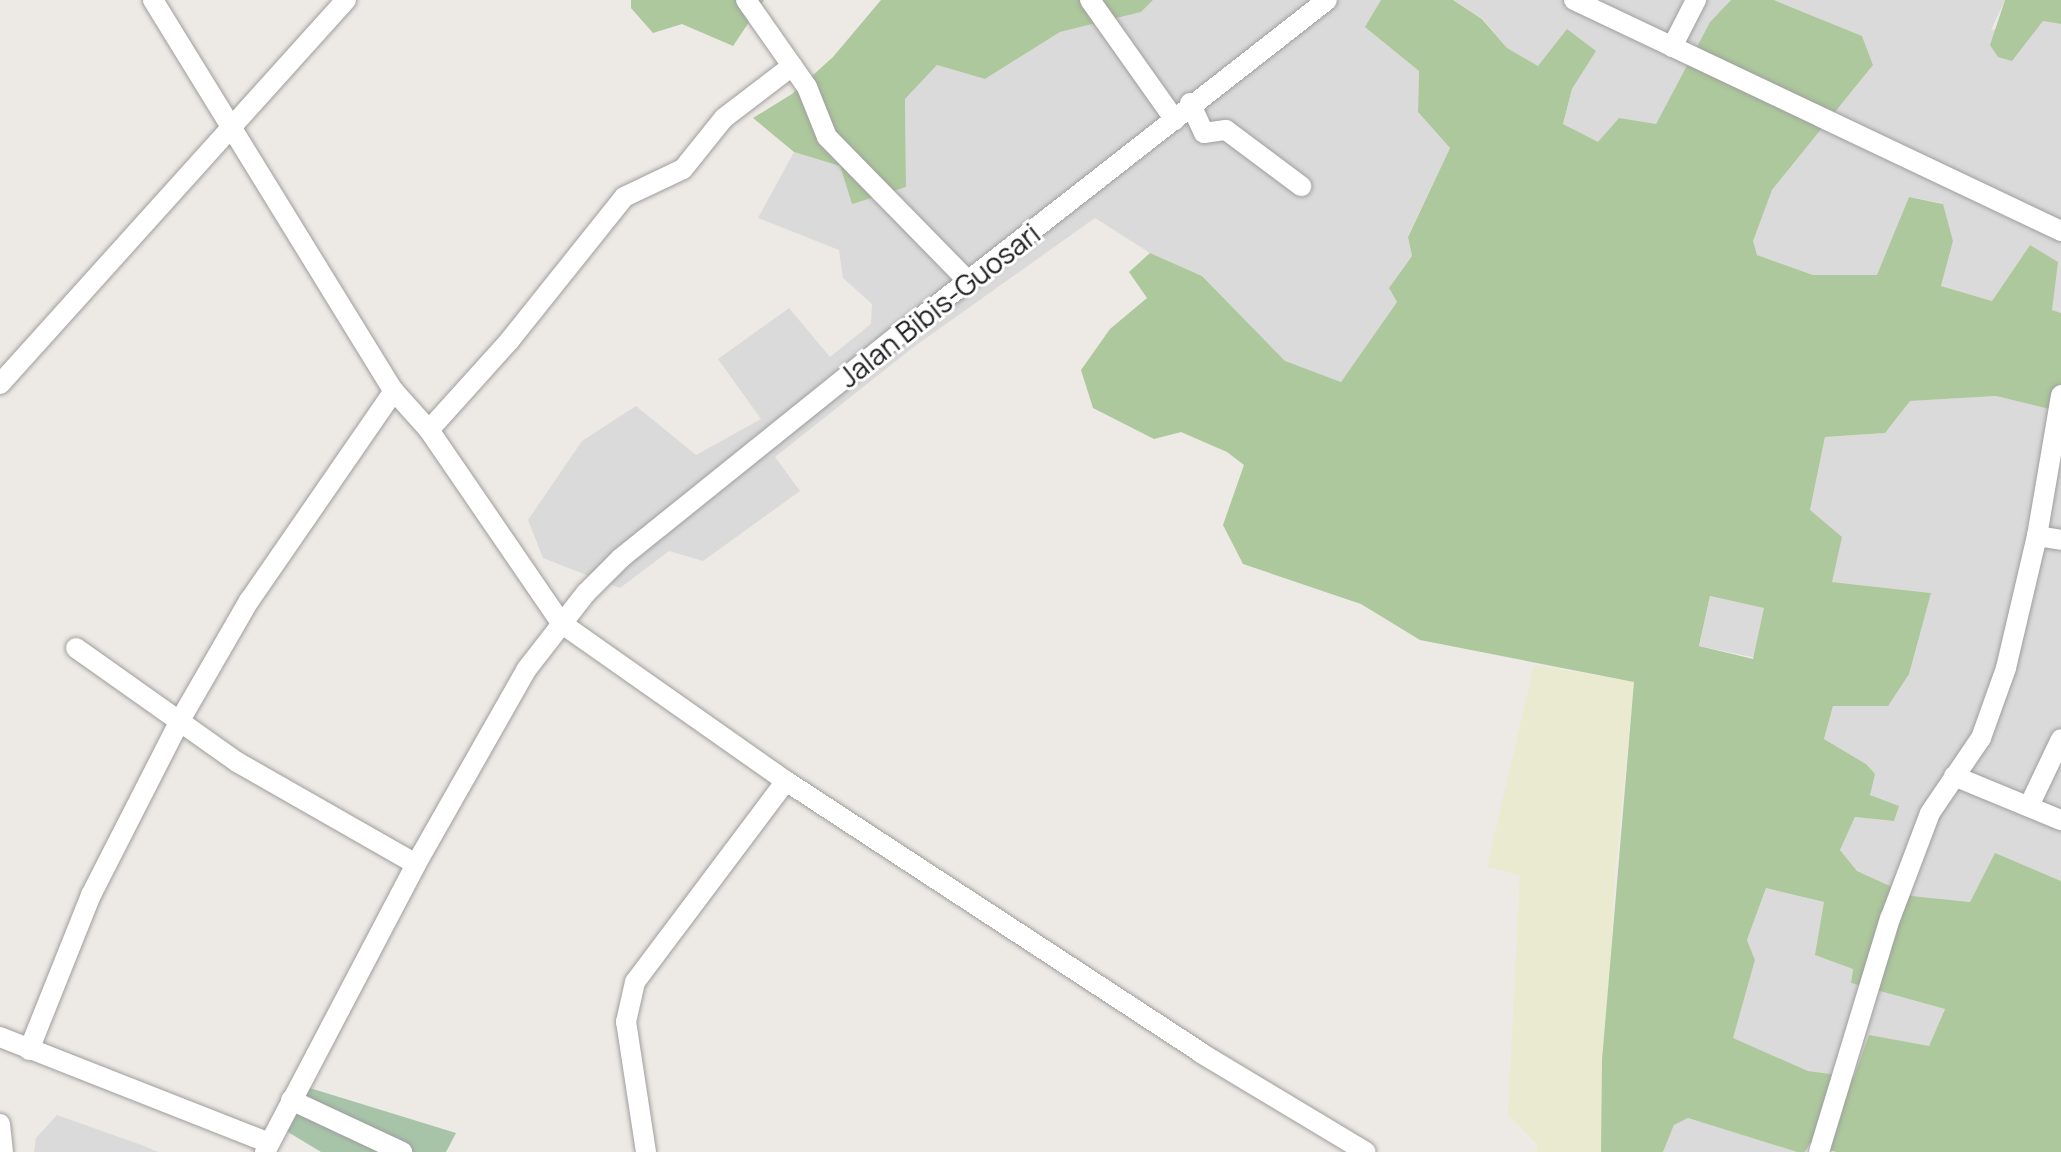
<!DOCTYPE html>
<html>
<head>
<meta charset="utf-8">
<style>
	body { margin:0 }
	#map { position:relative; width:2061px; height:1152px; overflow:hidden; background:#ede9e4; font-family:Manrope,sans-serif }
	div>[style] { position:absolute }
	.residential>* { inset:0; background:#dbdada; transform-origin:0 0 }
	.farmland>* { inset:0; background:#eaead0 }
	.forest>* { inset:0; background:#adc89c }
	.cemetery>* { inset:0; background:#a7c4a9 }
	.roads { filter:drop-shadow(0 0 2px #9e9e9e) drop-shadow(0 0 2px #9e9e9e) }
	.minor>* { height:20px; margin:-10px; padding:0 10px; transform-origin:10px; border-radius:10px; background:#fff }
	span { translate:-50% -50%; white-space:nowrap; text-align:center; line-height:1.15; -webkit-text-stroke:6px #fff; paint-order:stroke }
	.street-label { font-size:28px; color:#1d1d1d }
</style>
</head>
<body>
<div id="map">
	<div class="residential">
		<i style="clip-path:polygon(1153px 0,1381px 0,1366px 27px,1419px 71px,1418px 112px,1450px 148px,1408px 236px,1412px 256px,1389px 288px,1397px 302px,1341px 382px,1285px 362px,1202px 276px,1150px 253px,1095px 218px,915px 346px,775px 457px,800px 491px,703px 561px,669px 551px,620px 588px,543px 558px,528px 520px,582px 441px,636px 406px,696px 455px,761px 419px,718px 359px,789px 308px,830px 357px,871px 324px,872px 304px,843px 278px,839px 250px,758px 218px,794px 152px,840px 166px,852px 203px,906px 187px,905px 99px,937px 65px,985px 79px,1060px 32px,1141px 12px)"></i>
		<i style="clip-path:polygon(1453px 0,1731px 0,1710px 22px,1656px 124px,1598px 143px,1563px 124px,1572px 89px,1596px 50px,1538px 66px,1507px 48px,1483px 19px)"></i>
		<i style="clip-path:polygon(1774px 0,2005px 0,1991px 30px,2044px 21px,2061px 24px,2061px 313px,2051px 310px,2030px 245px,1992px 301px,1941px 286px,1953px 241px,1942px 203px,1909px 197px,1878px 275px,1813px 275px,1757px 255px,1752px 241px,1772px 190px,1873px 65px,1862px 36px)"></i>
		<i style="clip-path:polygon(1996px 396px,2061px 412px,2061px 881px,1995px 854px,1970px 902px,1912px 896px,1857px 871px,1840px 850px,1855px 817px,1894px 821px,1870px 794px,1866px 764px,1824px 739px,1833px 706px,1931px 593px,1832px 582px,1810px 510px,1825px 437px,1885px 433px,1909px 401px)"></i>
		<i style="left:1710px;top:596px;width:56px;height:51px;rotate:12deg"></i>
		<i style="clip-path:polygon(1766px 888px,1824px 902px,1853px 969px,1851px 983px,1945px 1009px,1929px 1046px,1855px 1077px,1808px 1071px,1732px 1038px,1755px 960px,1747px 940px)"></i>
		<i style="clip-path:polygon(57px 1115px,144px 1146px,158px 1152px,34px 1152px,36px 1138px)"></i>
		<i style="clip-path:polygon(1688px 1118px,1797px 1152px,1663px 1152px,1674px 1125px)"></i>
	</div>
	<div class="farmland">
		<i style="clip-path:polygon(1534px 665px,1634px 682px,1615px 872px,1601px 1152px,1537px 1152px,1537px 1144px,1508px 1115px,1520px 875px,1487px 867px)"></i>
	</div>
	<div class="forest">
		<i style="clip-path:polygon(631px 0,764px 0,733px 46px,682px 24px,653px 33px,631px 8px)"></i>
		<i style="clip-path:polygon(881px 0,1153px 0,1141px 12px,1060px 32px,985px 79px,937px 65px,905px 99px,906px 187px,852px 204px,840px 166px,794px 152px,753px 118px,792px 94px,833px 57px)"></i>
		<i style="clip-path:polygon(evenodd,1381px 0,1453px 0,1482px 19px,1507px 48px,1538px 66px,1567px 29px,1596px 51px,1572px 89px,1563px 124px,1598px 142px,1619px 118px,1656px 124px,1710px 22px,1731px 0,1774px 0,1862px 36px,1873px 65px,1772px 190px,1753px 241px,1757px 255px,1813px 275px,1877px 275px,1909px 197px,1943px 204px,1953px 241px,1941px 286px,1992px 301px,2030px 245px,2058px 262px,2052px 310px,2061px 313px,2061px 412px,1996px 396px,1910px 401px,1885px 433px,1825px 437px,1810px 510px,1842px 537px,1832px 582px,1931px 593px,1909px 674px,1888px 706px,1833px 706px,1824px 739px,1866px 764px,1875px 774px,1870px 795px,1899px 806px,1894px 821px,1855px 817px,1840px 850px,1857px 871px,1912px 896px,1970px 902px,1995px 853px,2061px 881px,2061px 1152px,1836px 1152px,1810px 1143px,1805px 1152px,1797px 1152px,1688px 1118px,1674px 1125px,1663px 1152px,1601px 1152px,1602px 1060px,1634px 682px,1420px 640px,1361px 604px,1243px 564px,1223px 525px,1244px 465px,1227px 452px,1181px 432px,1154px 439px,1093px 408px,1081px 370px,1110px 329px,1147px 298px,1129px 272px,1150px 253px,1202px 276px,1285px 361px,1341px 382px,1397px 302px,1389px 288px,1412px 256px,1408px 237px,1450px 148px,1418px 112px,1419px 71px,1365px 27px,1381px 0,1710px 596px,1764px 608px,1753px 659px,1699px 646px,1710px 596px,1381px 0,1766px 888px,1824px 902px,1815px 955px,1853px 969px,1851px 983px,1945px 1009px,1929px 1046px,1869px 1035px,1854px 1077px,1808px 1071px,1733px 1038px,1755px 960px,1747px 940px,1766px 888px)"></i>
		<i style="clip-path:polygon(2005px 0,2061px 0,2061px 24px,2043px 21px,2012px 61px,1998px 57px,1990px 45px)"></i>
	</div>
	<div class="cemetery">
		<i style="clip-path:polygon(300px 1085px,456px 1133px,446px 1152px,321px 1152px,278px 1126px)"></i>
	</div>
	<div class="roads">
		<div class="minor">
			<i style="left:153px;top:0;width:459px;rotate:58.4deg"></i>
			<i style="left:394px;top:391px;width:52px;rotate:48.1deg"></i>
			<i style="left:429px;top:430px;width:234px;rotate:55.6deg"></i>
			<i style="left:561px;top:623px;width:275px;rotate:35.1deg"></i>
			<i style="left:786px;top:781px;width:496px;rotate:33.2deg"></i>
			<i style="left:1201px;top:1053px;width:192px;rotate:31deg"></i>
			<i style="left:746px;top:0;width:106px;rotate:55deg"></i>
			<i style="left:807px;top:87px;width:54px;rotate:68.2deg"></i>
			<i style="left:827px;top:137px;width:202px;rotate:45.6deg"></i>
			<i style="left:1090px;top:0;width:147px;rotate:54.7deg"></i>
			<i style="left:1574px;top:0;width:539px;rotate:25.38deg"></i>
			<i style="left:1672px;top:47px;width:53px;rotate:-62.9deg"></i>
			<i style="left:1190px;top:103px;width:33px;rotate:65deg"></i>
			<i style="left:1204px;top:133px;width:22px;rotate:-8deg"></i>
			<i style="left:1226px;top:130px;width:94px;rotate:36.7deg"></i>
			<i style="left:0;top:384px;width:517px;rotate:-47.98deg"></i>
			<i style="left:429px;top:430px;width:121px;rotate:-48deg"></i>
			<i style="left:510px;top:340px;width:183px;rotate:-51.4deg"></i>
			<i style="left:624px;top:197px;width:65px;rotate:-25.4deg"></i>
			<i style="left:683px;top:169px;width:65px;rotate:-51.2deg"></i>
			<i style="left:724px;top:118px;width:86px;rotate:-37.4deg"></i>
			<i style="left:2037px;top:536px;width:24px;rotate:9deg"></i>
			<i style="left:76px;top:648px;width:197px;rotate:35.3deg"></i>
			<i style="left:237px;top:762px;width:206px;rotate:29.7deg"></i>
			<i style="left:1954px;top:776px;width:116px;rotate:22.4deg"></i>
			<i style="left:2029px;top:806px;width:74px;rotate:-64.5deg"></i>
			<i style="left:0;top:1037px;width:289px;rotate:21.5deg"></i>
			<i style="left:29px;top:1050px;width:167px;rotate:-68.2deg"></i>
			<i style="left:91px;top:895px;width:194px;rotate:-63deg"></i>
			<i style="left:179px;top:722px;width:140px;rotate:-60deg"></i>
			<i style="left:249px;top:601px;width:255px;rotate:-55.4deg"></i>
			<i style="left:291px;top:1100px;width:123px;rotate:25.1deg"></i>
			<i style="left:0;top:1124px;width:28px;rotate:84deg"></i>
			<i style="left:265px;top:1152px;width:325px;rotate:-62.3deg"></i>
			<i style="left:416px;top:864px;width:223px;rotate:-60.4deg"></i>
			<i style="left:526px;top:670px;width:98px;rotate:-52.1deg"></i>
			<i style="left:586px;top:593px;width:49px;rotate:-45deg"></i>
			<i style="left:621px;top:558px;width:358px;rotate:-38.8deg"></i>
			<i style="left:900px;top:334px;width:542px;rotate:-38.03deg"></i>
			<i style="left:646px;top:1152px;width:132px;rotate:-98.7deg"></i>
			<i style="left:626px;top:1022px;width:41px;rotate:-77.3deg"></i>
			<i style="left:635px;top:982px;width:251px;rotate:-53.1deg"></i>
			<i style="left:1819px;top:1152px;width:244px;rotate:-73.1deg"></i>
			<i style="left:1890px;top:919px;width:113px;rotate:-69.3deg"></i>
			<i style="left:1930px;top:813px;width:91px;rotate:-55.8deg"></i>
			<i style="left:1981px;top:738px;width:74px;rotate:-70.3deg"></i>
			<i style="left:2006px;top:668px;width:136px;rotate:-76.8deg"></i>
			<i style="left:2037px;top:536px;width:143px;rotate:-80.3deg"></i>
		</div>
	</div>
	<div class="street-label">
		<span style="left:939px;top:305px;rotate:-38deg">Jalan Bibis-Guosari</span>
	</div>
</div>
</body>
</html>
